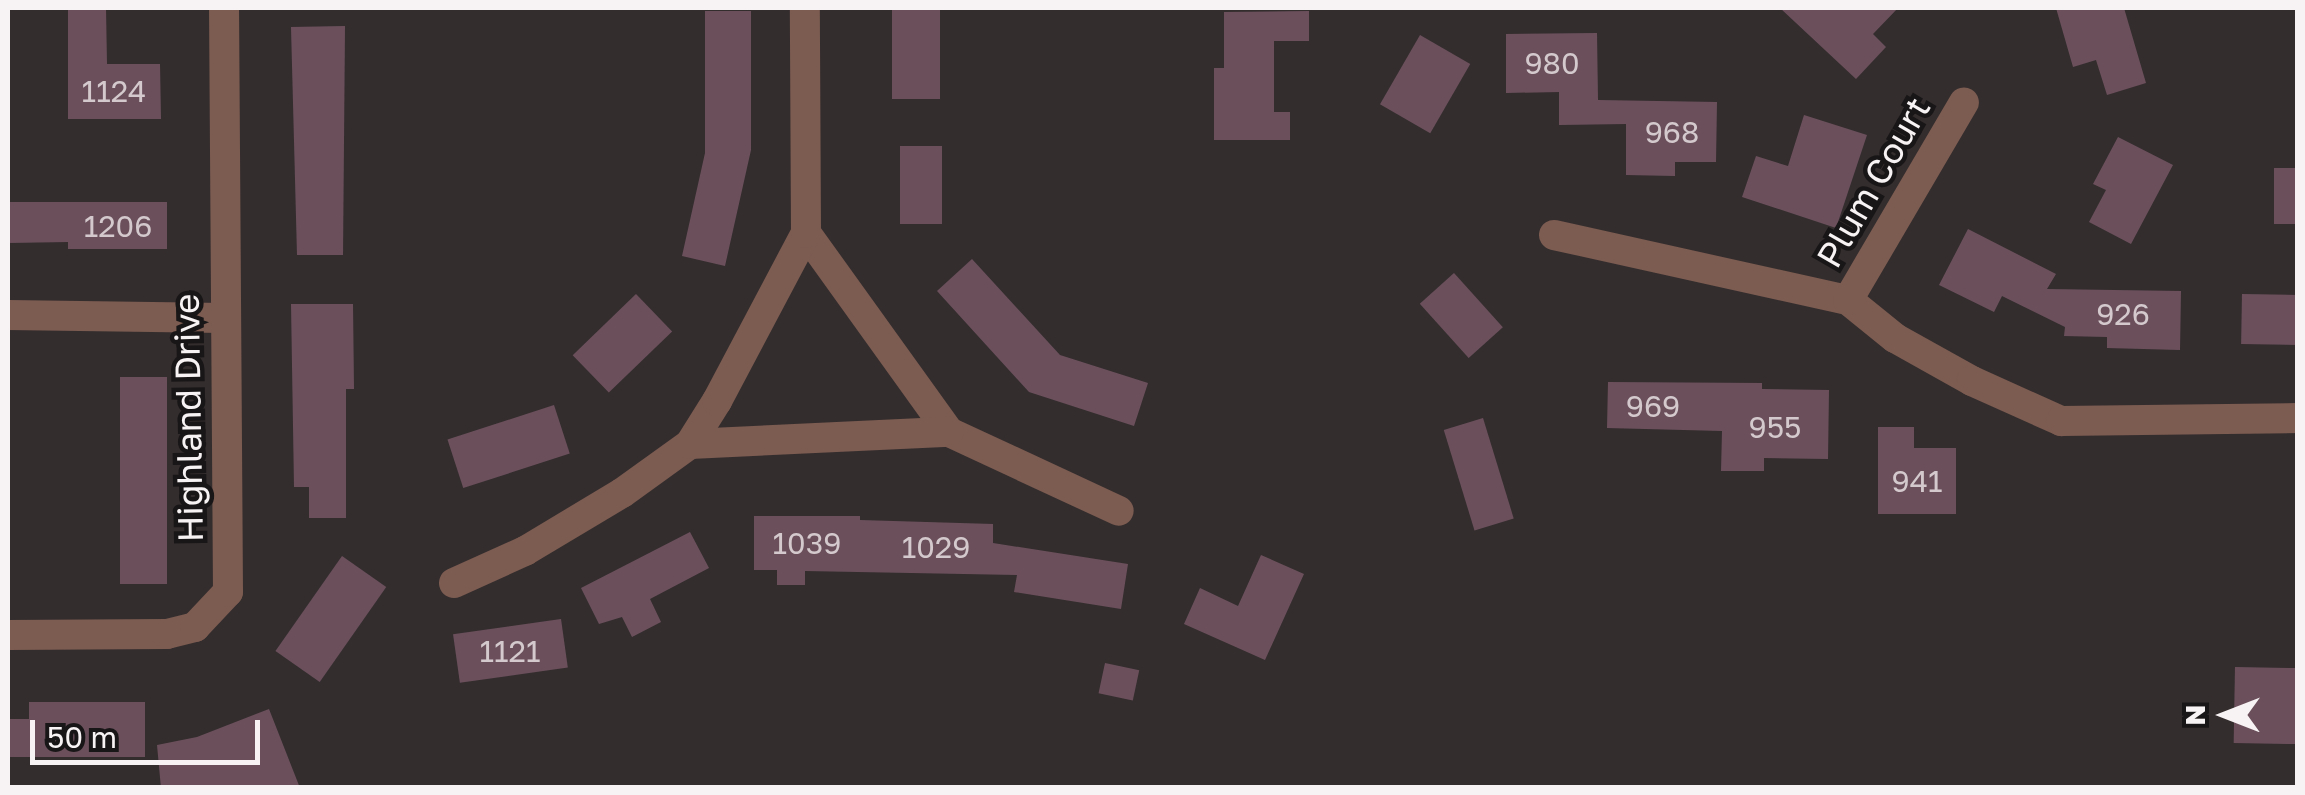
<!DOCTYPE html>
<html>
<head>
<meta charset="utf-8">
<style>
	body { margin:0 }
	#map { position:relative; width:2305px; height:795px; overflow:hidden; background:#342d2e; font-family:"Golos Text",sans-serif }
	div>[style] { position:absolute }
	.building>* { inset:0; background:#6b505c; transform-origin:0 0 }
	.street>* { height:30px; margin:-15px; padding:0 15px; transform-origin:15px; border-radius:15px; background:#7c5c51 }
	span { translate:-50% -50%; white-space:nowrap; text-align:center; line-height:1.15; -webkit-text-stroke:9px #191617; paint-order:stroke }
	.number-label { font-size:30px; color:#d4cacd }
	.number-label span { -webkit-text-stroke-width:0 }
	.street-label { font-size:35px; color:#f7f2f3 }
	.frame { position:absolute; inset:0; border:10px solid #f7f2f3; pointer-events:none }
	.north { position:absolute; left:2175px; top:665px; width:100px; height:100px; -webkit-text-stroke:8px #191617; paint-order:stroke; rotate:270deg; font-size:28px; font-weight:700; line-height:40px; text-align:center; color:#f7f2f3 }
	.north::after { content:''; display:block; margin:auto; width:35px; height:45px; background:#f7f2f3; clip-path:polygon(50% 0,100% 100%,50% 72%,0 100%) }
	.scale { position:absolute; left:30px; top:720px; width:230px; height:45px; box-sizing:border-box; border:5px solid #f7f2f3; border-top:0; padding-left:12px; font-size:30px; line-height:35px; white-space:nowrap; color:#f7f2f3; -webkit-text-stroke:8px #191617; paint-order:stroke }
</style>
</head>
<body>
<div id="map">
	<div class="building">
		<i style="clip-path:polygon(68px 8px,106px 8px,107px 64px,160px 64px,161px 119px,68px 119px)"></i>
		<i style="clip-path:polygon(1780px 8px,1898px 8px,1873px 34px,1886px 47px,1856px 79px)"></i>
		<i style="clip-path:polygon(2056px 8px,2124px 8px,2146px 83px,2107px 95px,2096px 60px,2073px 67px)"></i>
		<i style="left:892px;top:9px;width:48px;height:90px"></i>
		<i style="clip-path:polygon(705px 11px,751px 11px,751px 150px,725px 266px,682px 256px,705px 153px)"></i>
		<i style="clip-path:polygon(1309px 11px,1309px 41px,1274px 41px,1274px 112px,1290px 112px,1290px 140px,1214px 140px,1214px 68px,1224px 68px,1224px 12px)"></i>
		<i style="clip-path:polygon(345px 26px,343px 255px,297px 255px,291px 27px)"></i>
		<i style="clip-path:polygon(1597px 33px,1598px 100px,1717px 102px,1716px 162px,1675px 162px,1675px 176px,1626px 175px,1626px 124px,1559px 125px,1559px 92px,1506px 93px,1506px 34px)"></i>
		<i style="left:1420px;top:35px;width:58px;height:80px;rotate:30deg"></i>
		<i style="clip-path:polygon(1804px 115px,1867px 135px,1836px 228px,1742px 197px,1756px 156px,1788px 166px)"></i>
		<i style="clip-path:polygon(2118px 137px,2173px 165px,2131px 244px,2089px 222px,2106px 190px,2093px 184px)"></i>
		<i style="left:900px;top:146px;width:42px;height:78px"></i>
		<i style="left:2274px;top:168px;width:24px;height:56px"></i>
		<i style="clip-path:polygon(8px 202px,167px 202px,167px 249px,68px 249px,68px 242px,8px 243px)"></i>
		<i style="clip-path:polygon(1968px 229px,2056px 274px,2047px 289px,2181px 291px,2180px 350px,2107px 348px,2107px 337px,2064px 336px,2065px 327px,2002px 296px,1994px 312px,1939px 285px)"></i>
		<i style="clip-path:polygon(972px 259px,1060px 355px,1148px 383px,1134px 426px,1029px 392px,937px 291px)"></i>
		<i style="left:1454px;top:273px;width:73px;height:46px;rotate:48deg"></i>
		<i style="left:636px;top:294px;width:52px;height:88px;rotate:46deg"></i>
		<i style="left:2242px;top:294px;width:56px;height:50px;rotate:1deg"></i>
		<i style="clip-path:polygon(291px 304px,353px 304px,354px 389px,346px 389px,346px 518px,309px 518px,309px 487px,294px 487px)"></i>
		<i style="left:120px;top:377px;width:47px;height:207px"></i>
		<i style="clip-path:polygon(1608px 382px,1762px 383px,1762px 389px,1829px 390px,1828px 459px,1764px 458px,1764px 471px,1721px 471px,1722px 431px,1607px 428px)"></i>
		<i style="left:554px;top:405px;width:51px;height:112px;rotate:72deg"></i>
		<i style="left:1483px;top:418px;width:105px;height:41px;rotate:73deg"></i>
		<i style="clip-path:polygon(1878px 427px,1914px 427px,1914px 448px,1956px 448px,1956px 514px,1878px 514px)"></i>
		<i style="clip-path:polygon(754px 516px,860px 516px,860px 520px,993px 524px,993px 543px,1128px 564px,1121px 609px,1014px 592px,1017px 575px,805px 571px,805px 585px,777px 585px,777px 570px,754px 570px)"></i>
		<i style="clip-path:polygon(690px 532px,709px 568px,650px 599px,661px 622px,632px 637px,622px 617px,599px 624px,581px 588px)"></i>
		<i style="clip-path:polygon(1261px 555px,1304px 574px,1265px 660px,1184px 624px,1200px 588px,1238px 606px)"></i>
		<i style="left:342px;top:556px;width:54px;height:116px;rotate:35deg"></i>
		<i style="left:561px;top:619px;width:49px;height:109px;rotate:82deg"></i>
		<i style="left:1105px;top:663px;width:35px;height:31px;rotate:12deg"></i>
		<i style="left:2235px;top:667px;width:63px;height:76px;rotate:1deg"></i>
		<i style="clip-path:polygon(29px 702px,145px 702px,145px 757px,8px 757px,8px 719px,29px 719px)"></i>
		<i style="clip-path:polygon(269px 709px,300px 788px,161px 788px,157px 745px,197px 737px)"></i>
	</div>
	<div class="street">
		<i style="left:806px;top:233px;width:245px;rotate:54.3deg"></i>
		<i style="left:949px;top:432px;width:187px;rotate:24.9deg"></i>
		<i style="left:1554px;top:235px;width:301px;rotate:12.5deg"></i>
		<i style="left:1848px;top:300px;width:60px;rotate:39deg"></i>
		<i style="left:1895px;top:338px;width:88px;rotate:29.2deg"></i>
		<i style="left:1972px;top:381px;width:98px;rotate:24.2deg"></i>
		<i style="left:2061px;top:421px;width:237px;rotate:-0.7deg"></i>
		<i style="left:1848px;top:300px;width:229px;rotate:-59.6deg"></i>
		<i style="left:8px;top:315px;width:216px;rotate:0.8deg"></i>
		<i style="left:690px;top:444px;width:259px;rotate:-2.7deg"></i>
		<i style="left:454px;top:583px;width:78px;rotate:-24.3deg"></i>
		<i style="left:525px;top:551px;width:113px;rotate:-30.9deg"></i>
		<i style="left:622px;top:493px;width:84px;rotate:-35.8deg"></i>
		<i style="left:690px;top:444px;width:51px;rotate:-57.9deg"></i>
		<i style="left:717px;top:401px;width:190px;rotate:-62.1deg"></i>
		<i style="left:806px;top:233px;width:225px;rotate:-90.3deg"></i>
		<i style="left:8px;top:635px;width:159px;rotate:-0.4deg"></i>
		<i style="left:167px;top:634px;width:29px;rotate:-14deg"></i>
		<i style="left:195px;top:627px;width:48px;rotate:-46.7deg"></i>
		<i style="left:228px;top:592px;width:584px;rotate:-90.39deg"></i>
	</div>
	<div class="number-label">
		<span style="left:1552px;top:63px">980</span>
		<span style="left:114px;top:91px">1124</span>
		<span style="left:1672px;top:132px">968</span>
		<span style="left:118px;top:226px">1206</span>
		<span style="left:2123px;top:314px">926</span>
		<span style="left:1653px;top:406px">969</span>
		<span style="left:1775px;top:427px">955</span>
		<span style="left:1917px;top:481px">941</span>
		<span style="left:807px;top:543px">1039</span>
		<span style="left:936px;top:547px">1029</span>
		<span style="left:510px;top:651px">1121</span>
	</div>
	<div class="street-label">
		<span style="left:1873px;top:182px;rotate:-60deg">Plum Court</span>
		<span style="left:188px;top:418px;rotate:-91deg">Highland Drive</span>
	</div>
	<div class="frame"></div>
	<div class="north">N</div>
	<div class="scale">50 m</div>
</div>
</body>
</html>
